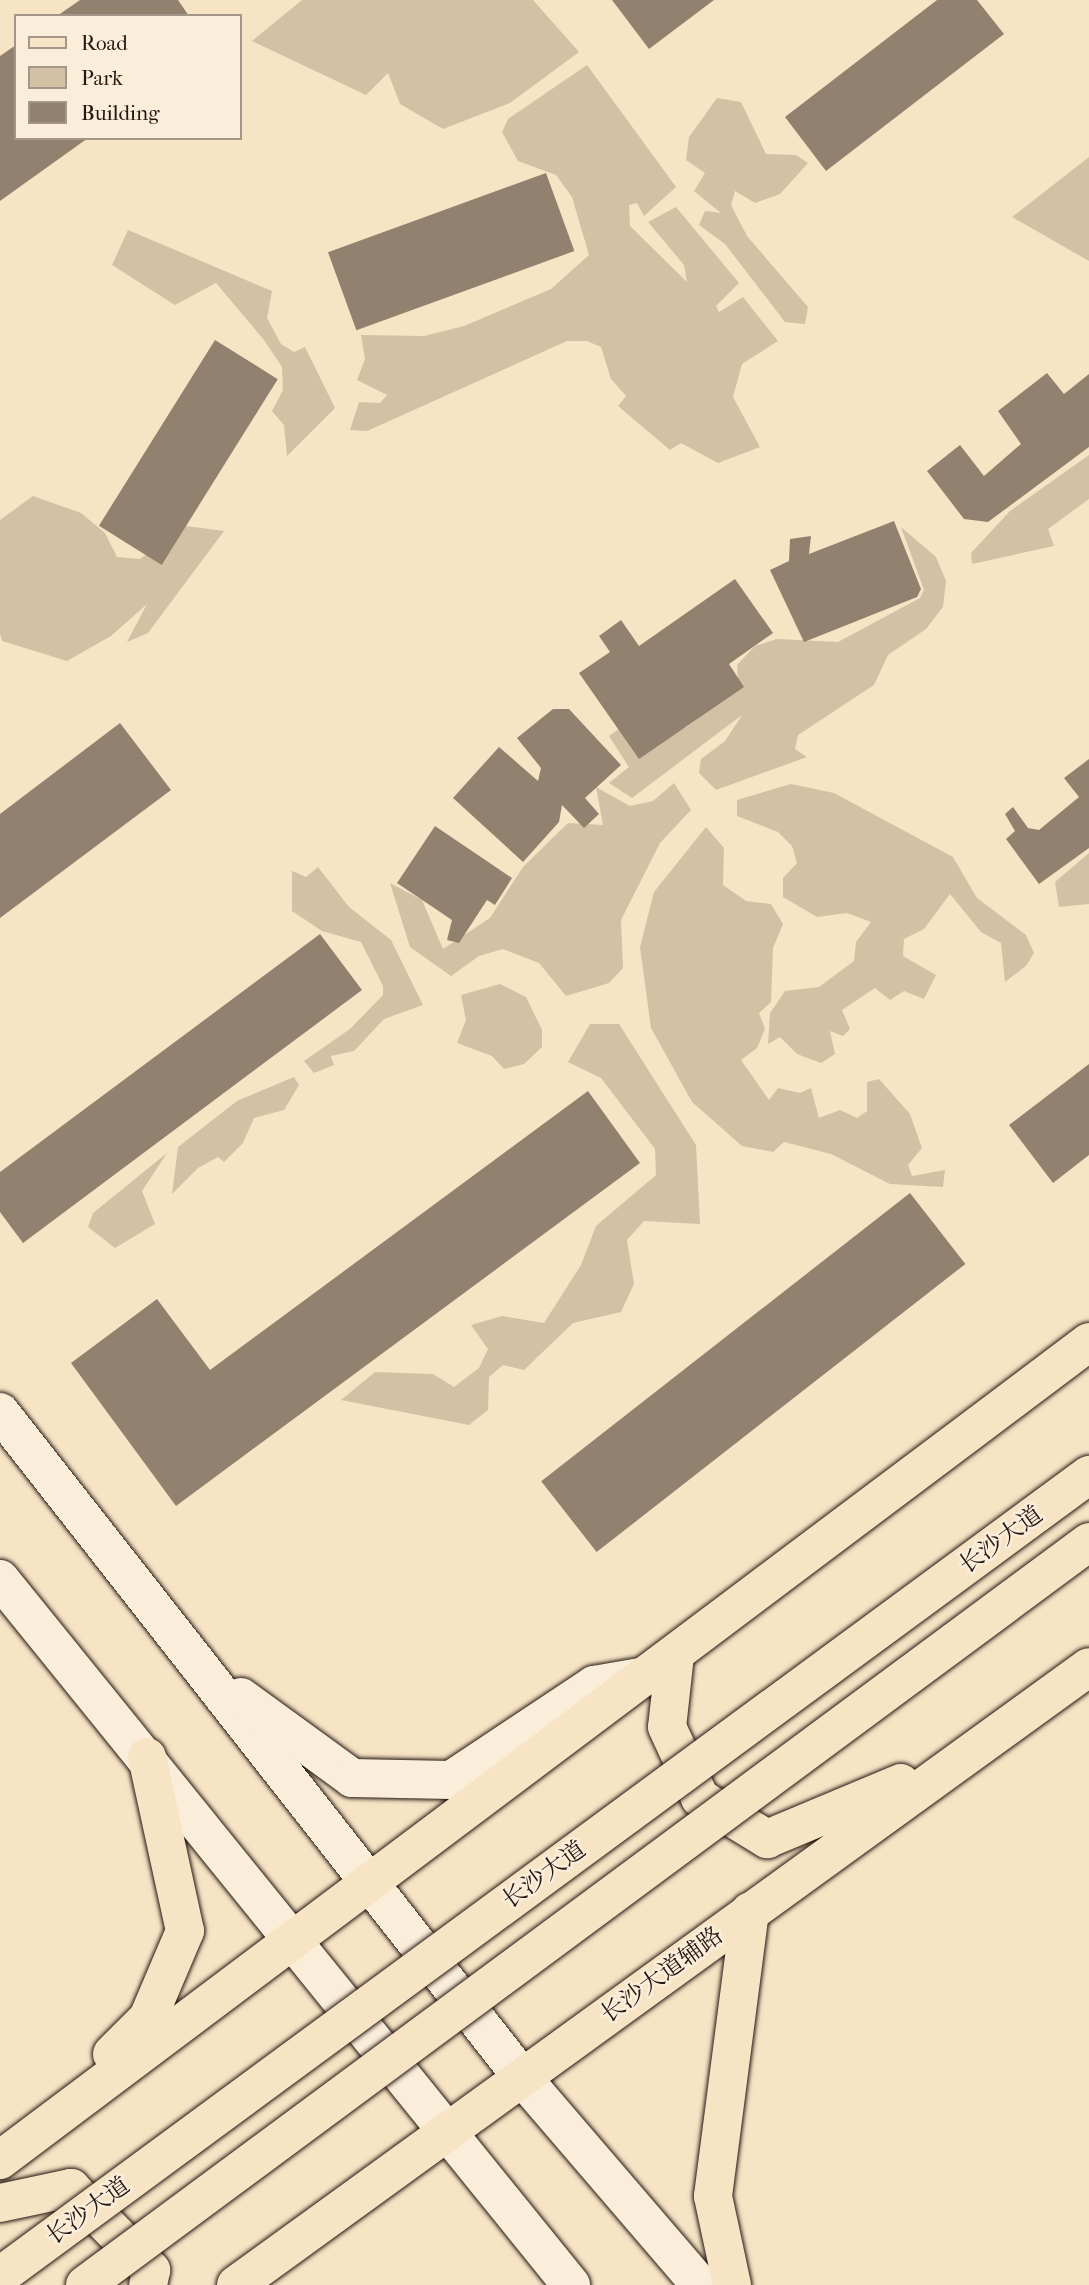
<!DOCTYPE html>
<html>
<head>
<meta charset="utf-8">
<style>
	body { margin:0 }
	#map { position:relative; width:1089px; height:2285px; overflow:hidden; background:#f7e4c5; font-family:"IM FELL French Canon","Noto Serif SC",serif }
	div>[style] { position:absolute }
	.green>* { inset:0; background:#d3c1a6 }
	.building>* { inset:0; background:#92816e; transform-origin:0 0 }
	.roads { filter:drop-shadow(0 0 2px #241610) drop-shadow(0 0 2px #241610) }
	.secondary>* { height:38px; margin:-19px; padding:0 19px; transform-origin:19px; border-radius:19px; background:#faedd9 }
	.primary>* { height:38px; margin:-19px; padding:0 19px; transform-origin:19px; border-radius:19px; background:#f7e4c5 }
	.bridges { filter:drop-shadow(0 0 2px #241610) drop-shadow(0 0 2px #241610) }
	.trunk-bridge>* { height:38px; margin:-19px; padding:0 19px; transform-origin:19px; border-radius:19px; background:#f7e4c5 }
	span { translate:-50% -50%; white-space:nowrap; text-align:center; line-height:1.15; -webkit-text-stroke:5px #faedd9; paint-order:stroke }
	.street-label { font-size:24px; color:#241610 }
	.legend { position:absolute; left:14px; top:14px; width:228px; height:126px; box-sizing:border-box; background:#faedd9; border:2px solid #a49789; margin:0; padding:9px 12px; list-style:none; font-size:21px; color:#241610 }
	.legend li { display:flex; align-items:center; gap:14px; height:35px }
	.legend b { width:35px; border:2px solid #a49789 }
</style>
</head>
<body>
<div id="map">
	<div class="green">
		<i style="clip-path:polygon(302px 0,533px 0,579px 52px,510px 103px,443px 129px,400px 104px,388px 73px,366px 95px,252px 41px)"></i>
		<i style="clip-path:polygon(587px 65px,676px 187px,644px 216px,637px 203px,629px 205px,630px 226px,687px 282px,684px 265px,648px 222px,676px 207px,739px 283px,716px 306px,719px 312px,743px 297px,778px 341px,742px 364px,733px 397px,760px 447px,718px 463px,681px 443px,670px 450px,618px 406px,626px 396px,611px 379px,601px 347px,587px 341px,567px 341px,367px 431px,350px 430px,359px 402px,380px 403px,387px 395px,357px 380px,365px 359px,361px 335px,424px 336px,464px 326px,551px 289px,589px 255px,572px 197px,556px 175px,518px 161px,502px 132px,508px 119px)"></i>
		<i style="clip-path:polygon(717px 98px,741px 102px,766px 154px,796px 155px,808px 163px,780px 194px,755px 203px,735px 191px,731px 205px,747px 236px,808px 307px,805px 324px,785px 322px,725px 244px,699px 225px,705px 211px,721px 213px,694px 191px,705px 173px,686px 160px,689px 137px)"></i>
		<i style="clip-path:polygon(1089px 157px,1089px 261px,1012px 217px)"></i>
		<i style="clip-path:polygon(128px 230px,272px 291px,267px 318px,281px 344px,294px 352px,305px 347px,335px 408px,287px 456px,284px 425px,272px 411px,283px 390px,282px 367px,264px 340px,216px 283px,175px 305px,112px 265px)"></i>
		<i style="clip-path:polygon(1089px 455px,1089px 499px,1048px 529px,1054px 546px,972px 564px,971px 553px,1010px 511px)"></i>
		<i style="clip-path:polygon(33px 496px,81px 513px,105px 533px,117px 557px,140px 559px,186px 526px,224px 531px,148px 633px,127px 642px,147px 604px,111px 636px,67px 661px,2px 641px,0 633px,0 520px)"></i>
		<i style="clip-path:polygon(901px 527px,936px 557px,946px 581px,943px 607px,926px 629px,888px 655px,874px 685px,798px 735px,795px 749px,807px 757px,716px 790px,699px 773px,701px 759px,725px 741px,742px 715px,632px 798px,609px 783px,629px 767px,609px 736px,620px 728px,661px 741px,688px 726px,726px 698px,738px 680px,737px 665px,755px 646px,777px 639px,838px 642px,920px 598px,924px 590px)"></i>
		<i style="clip-path:polygon(674px 783px,691px 810px,660px 843px,621px 920px,623px 968px,609px 983px,566px 996px,539px 963px,503px 949px,479px 956px,451px 976px,410px 947px,390px 883px,422px 900px,443px 949px,490px 918px,523px 867px,568px 823px,603px 825px,596px 787px,630px 806px,653px 801px)"></i>
		<i style="clip-path:polygon(791px 784px,834px 793px,953px 857px,977px 898px,1026px 935px,1034px 953px,1026px 966px,1005px 982px,1001px 943px,981px 932px,950px 894px,924px 929px,904px 939px,903px 956px,936px 975px,924px 999px,904px 991px,890px 1000px,875px 988px,842px 1010px,850px 1029px,843px 1036px,830px 1031px,835px 1054px,821px 1063px,797px 1054px,780px 1037px,768px 1044px,770px 1013px,785px 991px,819px 987px,854px 961px,856px 942px,871px 922px,847px 913px,817px 917px,783px 897px,783px 878px,797px 863px,792px 846px,778px 832px,737px 816px,737px 800px)"></i>
		<i style="clip-path:polygon(706px 827px,724px 848px,723px 885px,746px 901px,771px 904px,783px 924px,773px 948px,771px 1002px,759px 1013px,765px 1029px,757px 1048px,741px 1060px,769px 1100px,778px 1088px,800px 1093px,811px 1088px,819px 1118px,840px 1110px,857px 1118px,867px 1111px,867px 1082px,879px 1079px,910px 1114px,922px 1148px,908px 1165px,912px 1176px,945px 1170px,943px 1187px,890px 1184px,831px 1154px,784px 1142px,773px 1152px,742px 1146px,692px 1102px,651px 1028px,640px 947px,654px 892px)"></i>
		<i style="clip-path:polygon(1089px 853px,1089px 904px,1059px 907px,1055px 882px)"></i>
		<i style="clip-path:polygon(318px 867px,349px 907px,391px 940px,423px 1005px,384px 1019px,354px 1051px,331px 1056px,334px 1065px,314px 1073px,304px 1061px,350px 1029px,383px 995px,383px 986px,361px 942px,322px 931px,292px 911px,292px 871px,306px 877px)"></i>
		<i style="clip-path:polygon(500px 984px,526px 997px,542px 1030px,542px 1047px,524px 1064px,504px 1069px,492px 1056px,457px 1043px,466px 1020px,461px 995px)"></i>
		<i style="clip-path:polygon(590px 1024px,619px 1024px,696px 1145px,700px 1224px,644px 1221px,627px 1240px,634px 1284px,621px 1312px,573px 1323px,524px 1370px,503px 1365px,489px 1377px,488px 1410px,469px 1425px,341px 1400px,375px 1372px,433px 1374px,454px 1387px,479px 1368px,488px 1349px,471px 1325px,502px 1316px,544px 1323px,581px 1265px,596px 1226px,656px 1175px,655px 1149px,617px 1099px,601px 1078px,568px 1062px)"></i>
		<i style="clip-path:polygon(294px 1077px,299px 1085px,284px 1110px,254px 1118px,243px 1143px,224px 1162px,218px 1157px,198px 1168px,172px 1194px,178px 1147px,237px 1101px)"></i>
		<i style="clip-path:polygon(167px 1153px,142px 1191px,155px 1224px,115px 1248px,88px 1227px,93px 1213px)"></i>
	</div>
	<div class="building">
		<i style="clip-path:polygon(80px 0,178px 0,189px 16px,57px 16px)"></i>
		<i style="clip-path:polygon(612px 0,714px 0,649px 49px)"></i>
		<i style="clip-path:polygon(937px 0,977px 0,1004px 34px,826px 171px,785px 117px)"></i>
		<i style="clip-path:polygon(16px 45px,16px 138px,88px 138px,0 201px,0 56px)"></i>
		<i style="left:546px;top:173px;width:83px;height:232px;rotate:70deg"></i>
		<i style="left:215px;top:340px;width:74px;height:219px;rotate:32deg"></i>
		<i style="clip-path:polygon(1047px 373px,1064px 394px,1089px 374px,1089px 447px,988px 522px,964px 519px,927px 471px,960px 445px,984px 476px,1021px 444px,998px 411px)"></i>
		<i style="clip-path:polygon(894px 521px,921px 589px,917px 597px,804px 642px,770px 570px,789px 561px,790px 539px,811px 536px,809px 554px)"></i>
		<i style="clip-path:polygon(735px 579px,773px 633px,729px 664px,744px 687px,639px 759px,579px 673px,610px 652px,599px 636px,621px 620px,639px 646px)"></i>
		<i style="clip-path:polygon(553px 709px,569px 709px,621px 765px,585px 798px,599px 814px,584px 828px,562px 805px,559px 822px,523px 862px,453px 798px,499px 747px,538px 781px,541px 768px,517px 738px)"></i>
		<i style="clip-path:polygon(120px 723px,171px 790px,0 918px,0 814px)"></i>
		<i style="clip-path:polygon(1089px 759px,1089px 848px,1039px 884px,1006px 839px,1015px 831px,1005px 814px,1013px 807px,1028px 828px,1039px 830px,1079px 797px,1064px 778px)"></i>
		<i style="clip-path:polygon(435px 826px,512px 878px,495px 905px,487px 900px,459px 943px,447px 940px,452px 920px,397px 883px)"></i>
		<i style="clip-path:polygon(320px 934px,362px 990px,23px 1243px,0 1212px,0 1172px)"></i>
		<i style="clip-path:polygon(1089px 1064px,1089px 1155px,1053px 1183px,1009px 1125px)"></i>
		<i style="clip-path:polygon(588px 1091px,640px 1163px,176px 1506px,71px 1363px,157px 1299px,210px 1370px)"></i>
		<i style="left:910px;top:1193px;width:90px;height:468px;rotate:52deg"></i>
	</div>
	<div class="roads">
		<div class="secondary">
			<i style="left:0;top:1412px;width:844px;rotate:51.88deg"></i>
			<i style="left:521px;top:2076px;width:275px;rotate:49.4deg"></i>
			<i style="left:0;top:1579px;width:908px;rotate:51.03deg"></i>
			<i style="left:241px;top:1697px;width:137px;rotate:36.1deg"></i>
			<i style="left:352px;top:1778px;width:99px;rotate:1.2deg"></i>
			<i style="left:451px;top:1780px;width:172px;rotate:-33.6deg"></i>
			<i style="left:594px;top:1685px;width:53px;rotate:-9.8deg"></i>
		</div>
		<div class="primary">
			<i style="left:675px;top:1655px;width:72px;rotate:96.3deg"></i>
			<i style="left:667px;top:1727px;width:78px;rotate:65.1deg"></i>
			<i style="left:700px;top:1798px;width:79px;rotate:31.5deg"></i>
			<i style="left:767px;top:1839px;width:145px;rotate:-22.7deg"></i>
			<i style="left:112px;top:2054px;width:51px;rotate:-45deg"></i>
			<i style="left:148px;top:2018px;width:95px;rotate:-67deg"></i>
			<i style="left:185px;top:1931px;width:178px;rotate:-102.3deg"></i>
			<i style="left:0;top:2160px;width:1362px;rotate:-36.91deg"></i>
			<i style="left:0;top:2203px;width:73px;rotate:-11.9deg"></i>
			<i style="left:71px;top:2188px;width:115px;rotate:45.7deg"></i>
			<i style="left:151px;top:2270px;width:15px;rotate:101deg"></i>
			<i style="left:236px;top:2285px;width:1053px;rotate:-35.92deg"></i>
			<i style="left:732px;top:2285px;width:91px;rotate:-102.1deg"></i>
			<i style="left:713px;top:2196px;width:287px;rotate:-82.6deg"></i>
		</div>
	</div>
	<div class="bridges">
		<div class="trunk-bridge">
			<i style="left:0;top:2276px;width:1352px;rotate:-36.34deg"></i>
			<i style="left:85px;top:2285px;width:1249px;rotate:-36.5deg"></i>
		</div>
	</div>
	<div class="street-label">
		<span style="left:1001px;top:1540px;rotate:-36deg">长沙大道</span>
		<span style="left:544px;top:1875px;rotate:-36deg">长沙大道</span>
		<span style="left:662px;top:1975px;rotate:-36deg">长沙大道辅路</span>
		<span style="left:88px;top:2211px;rotate:-36deg">长沙大道</span>
	</div>
	<ul class="legend">
	<li><b style="height:9px;background:#f7e4c5"></b>Road</li>
	<li><b style="height:19px;background:#d3c1a6"></b>Park</li>
	<li><b style="height:19px;background:#92816e"></b>Building</li>
	</ul>
</div>
</body>
</html>
